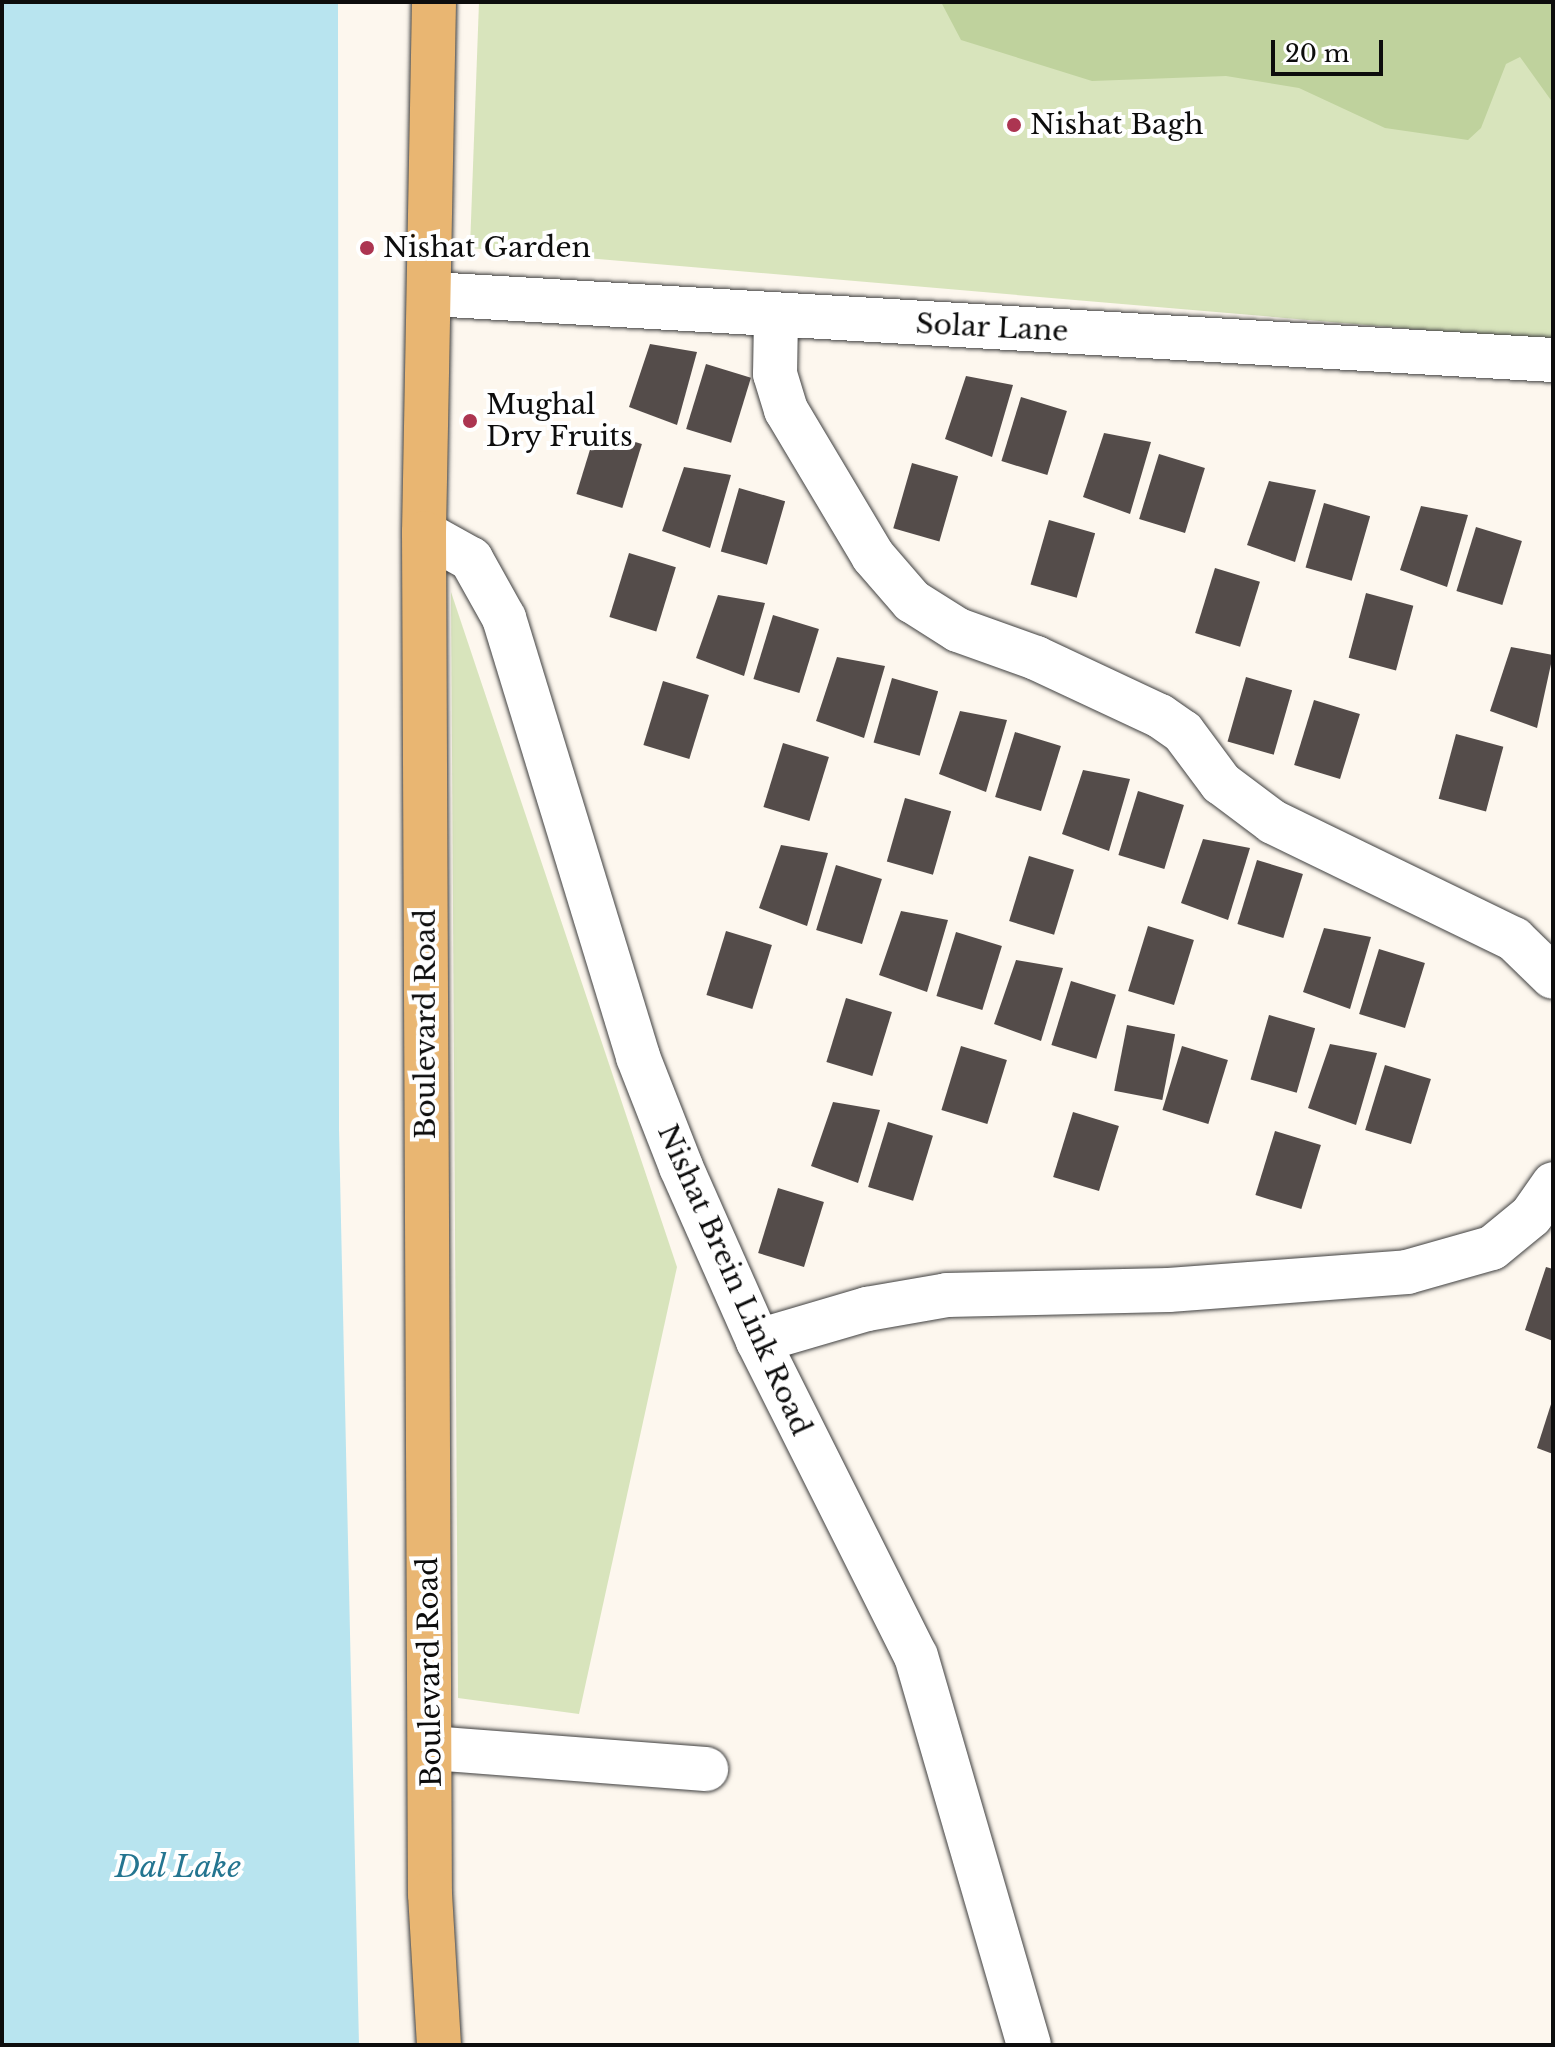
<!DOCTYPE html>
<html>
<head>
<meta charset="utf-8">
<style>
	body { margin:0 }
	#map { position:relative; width:1555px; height:2047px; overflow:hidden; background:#fdf7ee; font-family:"Libre Baskerville",serif }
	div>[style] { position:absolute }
	.green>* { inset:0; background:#d8e4bc }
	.forest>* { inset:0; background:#bfd29d }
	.water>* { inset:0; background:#b8e4ef }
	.building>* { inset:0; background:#544c4a; transform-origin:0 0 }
	.roads { filter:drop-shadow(0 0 2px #404040) drop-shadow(0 0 2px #404040) }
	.minor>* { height:44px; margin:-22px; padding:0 22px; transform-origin:22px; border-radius:22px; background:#fff }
	.major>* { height:44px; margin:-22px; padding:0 22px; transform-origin:22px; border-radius:22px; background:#e9b672 }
	.dots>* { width:22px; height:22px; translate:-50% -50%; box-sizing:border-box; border:4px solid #fff; border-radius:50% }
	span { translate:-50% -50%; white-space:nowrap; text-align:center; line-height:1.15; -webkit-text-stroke:8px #fff; paint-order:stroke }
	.poi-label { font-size:28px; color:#0d0d0d }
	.left { translate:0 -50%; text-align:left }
	.street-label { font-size:28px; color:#0d0d0d }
	.water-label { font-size:30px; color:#247590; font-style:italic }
	.frame { position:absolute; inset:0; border:4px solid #0d0d0d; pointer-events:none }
	.scale { position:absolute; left:1271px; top:40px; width:112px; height:36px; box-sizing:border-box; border:4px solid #0d0d0d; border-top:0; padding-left:10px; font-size:24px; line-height:28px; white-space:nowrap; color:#0d0d0d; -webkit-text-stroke:6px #fff; paint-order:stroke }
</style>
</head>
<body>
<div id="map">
	<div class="green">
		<i style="clip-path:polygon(479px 2px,1553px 2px,1553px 341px,470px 248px)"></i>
		<i style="clip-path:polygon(451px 592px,677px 1267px,579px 1714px,458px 1698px)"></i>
	</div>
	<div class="forest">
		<i style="clip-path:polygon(941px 2px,1553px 2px,1553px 103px,1520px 57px,1506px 64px,1481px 128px,1468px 140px,1385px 128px,1299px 88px,1226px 76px,1092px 81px,961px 40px)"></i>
	</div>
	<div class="water">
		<i style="clip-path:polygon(2px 2px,338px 2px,339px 1129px,359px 2045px,2px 2045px)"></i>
	</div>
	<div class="building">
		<i style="clip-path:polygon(650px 344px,697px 352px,677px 425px,629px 407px)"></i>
		<i style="left:706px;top:364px;width:47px;height:68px;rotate:17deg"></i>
		<i style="clip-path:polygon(966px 376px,1013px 385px,992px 457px,945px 439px)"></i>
		<i style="left:1021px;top:397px;width:48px;height:67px;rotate:17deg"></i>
		<i style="left:596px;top:430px;width:48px;height:67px;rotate:17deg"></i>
		<i style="clip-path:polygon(1104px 433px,1151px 442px,1130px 514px,1083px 497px)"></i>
		<i style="left:1159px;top:454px;width:48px;height:68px;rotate:17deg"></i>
		<i style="left:912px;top:463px;width:48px;height:68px;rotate:16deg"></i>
		<i style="clip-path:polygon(684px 467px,731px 475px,710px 548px,662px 531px)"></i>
		<i style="clip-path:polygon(1269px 481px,1316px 490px,1295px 562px,1247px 545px)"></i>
		<i style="left:739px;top:488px;width:48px;height:66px;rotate:16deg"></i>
		<i style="left:1324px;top:503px;width:48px;height:67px;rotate:16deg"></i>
		<i style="clip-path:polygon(1421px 506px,1468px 515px,1447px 587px,1400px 570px)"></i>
		<i style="left:1049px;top:520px;width:48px;height:67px;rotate:16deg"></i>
		<i style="left:1476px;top:527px;width:48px;height:67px;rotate:17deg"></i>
		<i style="left:629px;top:553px;width:49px;height:67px;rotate:17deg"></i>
		<i style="left:1215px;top:568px;width:47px;height:68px;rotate:17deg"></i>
		<i style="left:1366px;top:593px;width:49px;height:67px;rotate:15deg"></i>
		<i style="clip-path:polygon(718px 595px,765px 603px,744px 676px,696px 658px)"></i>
		<i style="left:773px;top:615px;width:48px;height:67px;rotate:17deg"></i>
		<i style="clip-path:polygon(1511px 647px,1553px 655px,1537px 728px,1490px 711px)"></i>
		<i style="clip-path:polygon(837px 657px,885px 666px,864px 738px,816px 721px)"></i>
		<i style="left:1246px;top:677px;width:48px;height:67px;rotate:16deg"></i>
		<i style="left:892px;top:678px;width:48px;height:67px;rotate:16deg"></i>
		<i style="left:663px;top:681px;width:48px;height:67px;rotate:17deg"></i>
		<i style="left:1314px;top:700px;width:48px;height:68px;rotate:17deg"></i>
		<i style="clip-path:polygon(960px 711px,1007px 720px,986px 792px,939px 774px)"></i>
		<i style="left:1015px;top:732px;width:48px;height:68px;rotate:17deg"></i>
		<i style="left:1456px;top:734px;width:49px;height:67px;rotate:15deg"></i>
		<i style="left:783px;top:743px;width:48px;height:67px;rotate:17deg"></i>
		<i style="clip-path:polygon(1083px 770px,1130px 779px,1109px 851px,1062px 834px)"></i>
		<i style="left:1138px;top:791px;width:48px;height:67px;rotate:17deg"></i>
		<i style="left:905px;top:798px;width:48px;height:66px;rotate:16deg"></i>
		<i style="clip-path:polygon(1203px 839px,1250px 848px,1228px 920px,1181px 903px)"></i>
		<i style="clip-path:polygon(781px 845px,828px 853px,807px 926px,759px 908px)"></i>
		<i style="left:1029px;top:856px;width:47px;height:68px;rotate:17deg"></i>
		<i style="left:1257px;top:860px;width:48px;height:67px;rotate:17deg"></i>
		<i style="left:836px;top:865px;width:48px;height:68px;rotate:17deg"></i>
		<i style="clip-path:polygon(901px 911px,948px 920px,927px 992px,879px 975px)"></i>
		<i style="left:1148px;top:926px;width:48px;height:68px;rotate:17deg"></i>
		<i style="clip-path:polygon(1324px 928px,1371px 937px,1350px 1009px,1303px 992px)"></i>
		<i style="left:726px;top:931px;width:48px;height:67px;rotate:17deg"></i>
		<i style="left:956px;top:932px;width:48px;height:67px;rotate:17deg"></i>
		<i style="left:1379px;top:949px;width:48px;height:68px;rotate:17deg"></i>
		<i style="clip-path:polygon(1016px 960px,1063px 968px,1041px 1041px,994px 1024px)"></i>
		<i style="left:1071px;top:981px;width:47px;height:67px;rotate:17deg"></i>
		<i style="left:846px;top:998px;width:48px;height:67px;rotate:17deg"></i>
		<i style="left:1269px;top:1015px;width:48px;height:67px;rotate:16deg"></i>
		<i style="left:1127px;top:1025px;width:49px;height:67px;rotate:11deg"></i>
		<i style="clip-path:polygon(1330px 1044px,1377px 1053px,1356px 1125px,1308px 1108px)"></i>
		<i style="left:961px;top:1046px;width:48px;height:67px;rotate:17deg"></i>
		<i style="left:1182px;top:1046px;width:48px;height:67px;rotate:17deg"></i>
		<i style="left:1385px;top:1065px;width:48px;height:68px;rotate:17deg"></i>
		<i style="clip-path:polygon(833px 1102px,880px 1110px,858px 1183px,811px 1166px)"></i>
		<i style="left:1073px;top:1112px;width:48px;height:68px;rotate:17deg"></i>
		<i style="left:888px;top:1122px;width:47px;height:68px;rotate:17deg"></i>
		<i style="left:1275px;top:1131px;width:48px;height:67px;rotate:17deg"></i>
		<i style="left:778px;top:1188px;width:48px;height:68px;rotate:17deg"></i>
		<i style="clip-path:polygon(1546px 1267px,1553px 1269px,1553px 1341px,1525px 1330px)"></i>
		<i style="clip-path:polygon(1552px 1401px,1553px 1401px,1553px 1454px,1537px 1448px)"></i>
	</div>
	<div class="roads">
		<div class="minor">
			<i style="left:432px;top:294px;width:1123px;rotate:3.37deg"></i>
			<i style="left:776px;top:318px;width:56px;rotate:91deg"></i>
			<i style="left:775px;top:374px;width:38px;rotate:73deg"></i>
			<i style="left:786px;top:410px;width:170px;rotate:59.2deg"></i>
			<i style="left:873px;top:556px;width:60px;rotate:49.1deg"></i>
			<i style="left:912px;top:601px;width:54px;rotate:32.2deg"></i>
			<i style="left:958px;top:630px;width:83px;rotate:19.7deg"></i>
			<i style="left:1036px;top:658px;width:137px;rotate:25.1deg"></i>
			<i style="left:1160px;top:716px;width:28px;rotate:35deg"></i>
			<i style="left:1183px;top:732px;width:64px;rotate:53.3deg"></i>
			<i style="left:1221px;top:783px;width:65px;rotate:36.9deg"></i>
			<i style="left:1273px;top:822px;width:268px;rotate:25.9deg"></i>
			<i style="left:1514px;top:939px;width:54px;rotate:44.3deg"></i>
			<i style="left:424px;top:533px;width:54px;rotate:29deg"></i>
			<i style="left:471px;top:559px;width:68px;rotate:60.8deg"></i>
			<i style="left:504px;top:618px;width:459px;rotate:73deg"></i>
			<i style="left:638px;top:1057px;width:118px;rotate:68.6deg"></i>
			<i style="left:681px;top:1167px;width:190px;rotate:66.1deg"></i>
			<i style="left:758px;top:1341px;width:352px;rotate:63.4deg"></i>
			<i style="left:916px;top:1656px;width:405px;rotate:73.8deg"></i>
			<i style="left:758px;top:1341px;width:114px;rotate:-16.4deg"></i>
			<i style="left:867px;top:1309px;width:81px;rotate:-9.9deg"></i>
			<i style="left:947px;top:1295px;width:222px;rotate:-1.3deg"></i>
			<i style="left:1169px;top:1290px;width:239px;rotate:-4.3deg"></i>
			<i style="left:1407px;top:1272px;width:88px;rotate:-15.8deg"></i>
			<i style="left:1492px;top:1248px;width:50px;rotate:-39.4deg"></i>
			<i style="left:1531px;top:1216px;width:39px;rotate:-55deg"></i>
			<i style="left:432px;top:1748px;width:275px;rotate:4.4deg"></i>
		</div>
		<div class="major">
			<i style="left:434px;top:2px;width:531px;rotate:91.08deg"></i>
			<i style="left:424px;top:533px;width:1361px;rotate:89.75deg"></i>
			<i style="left:430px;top:1894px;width:151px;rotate:86.6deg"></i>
		</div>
	</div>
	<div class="dots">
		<i style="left:1014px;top:125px;background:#ac3551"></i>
		<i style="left:367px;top:248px;background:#ac3551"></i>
		<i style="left:470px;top:421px;background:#ac3551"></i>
	</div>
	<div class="poi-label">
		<span class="left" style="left:1030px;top:125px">Nishat Bagh</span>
		<span class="left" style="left:383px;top:248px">Nishat Garden</span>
		<span class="left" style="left:486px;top:421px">Mughal<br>Dry Fruits</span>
	</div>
	<div class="street-label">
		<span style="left:992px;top:328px;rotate:3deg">Solar Lane</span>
		<span style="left:426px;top:1024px;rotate:-90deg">Boulevard Road</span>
		<span style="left:734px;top:1280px;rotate:66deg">Nishat Brein Link Road</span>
		<span style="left:430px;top:1672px;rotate:-91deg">Boulevard Road</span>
	</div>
	<div class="water-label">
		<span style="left:178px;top:1867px">Dal Lake</span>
	</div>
	<div class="frame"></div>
	<div class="scale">20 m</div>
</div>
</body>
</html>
